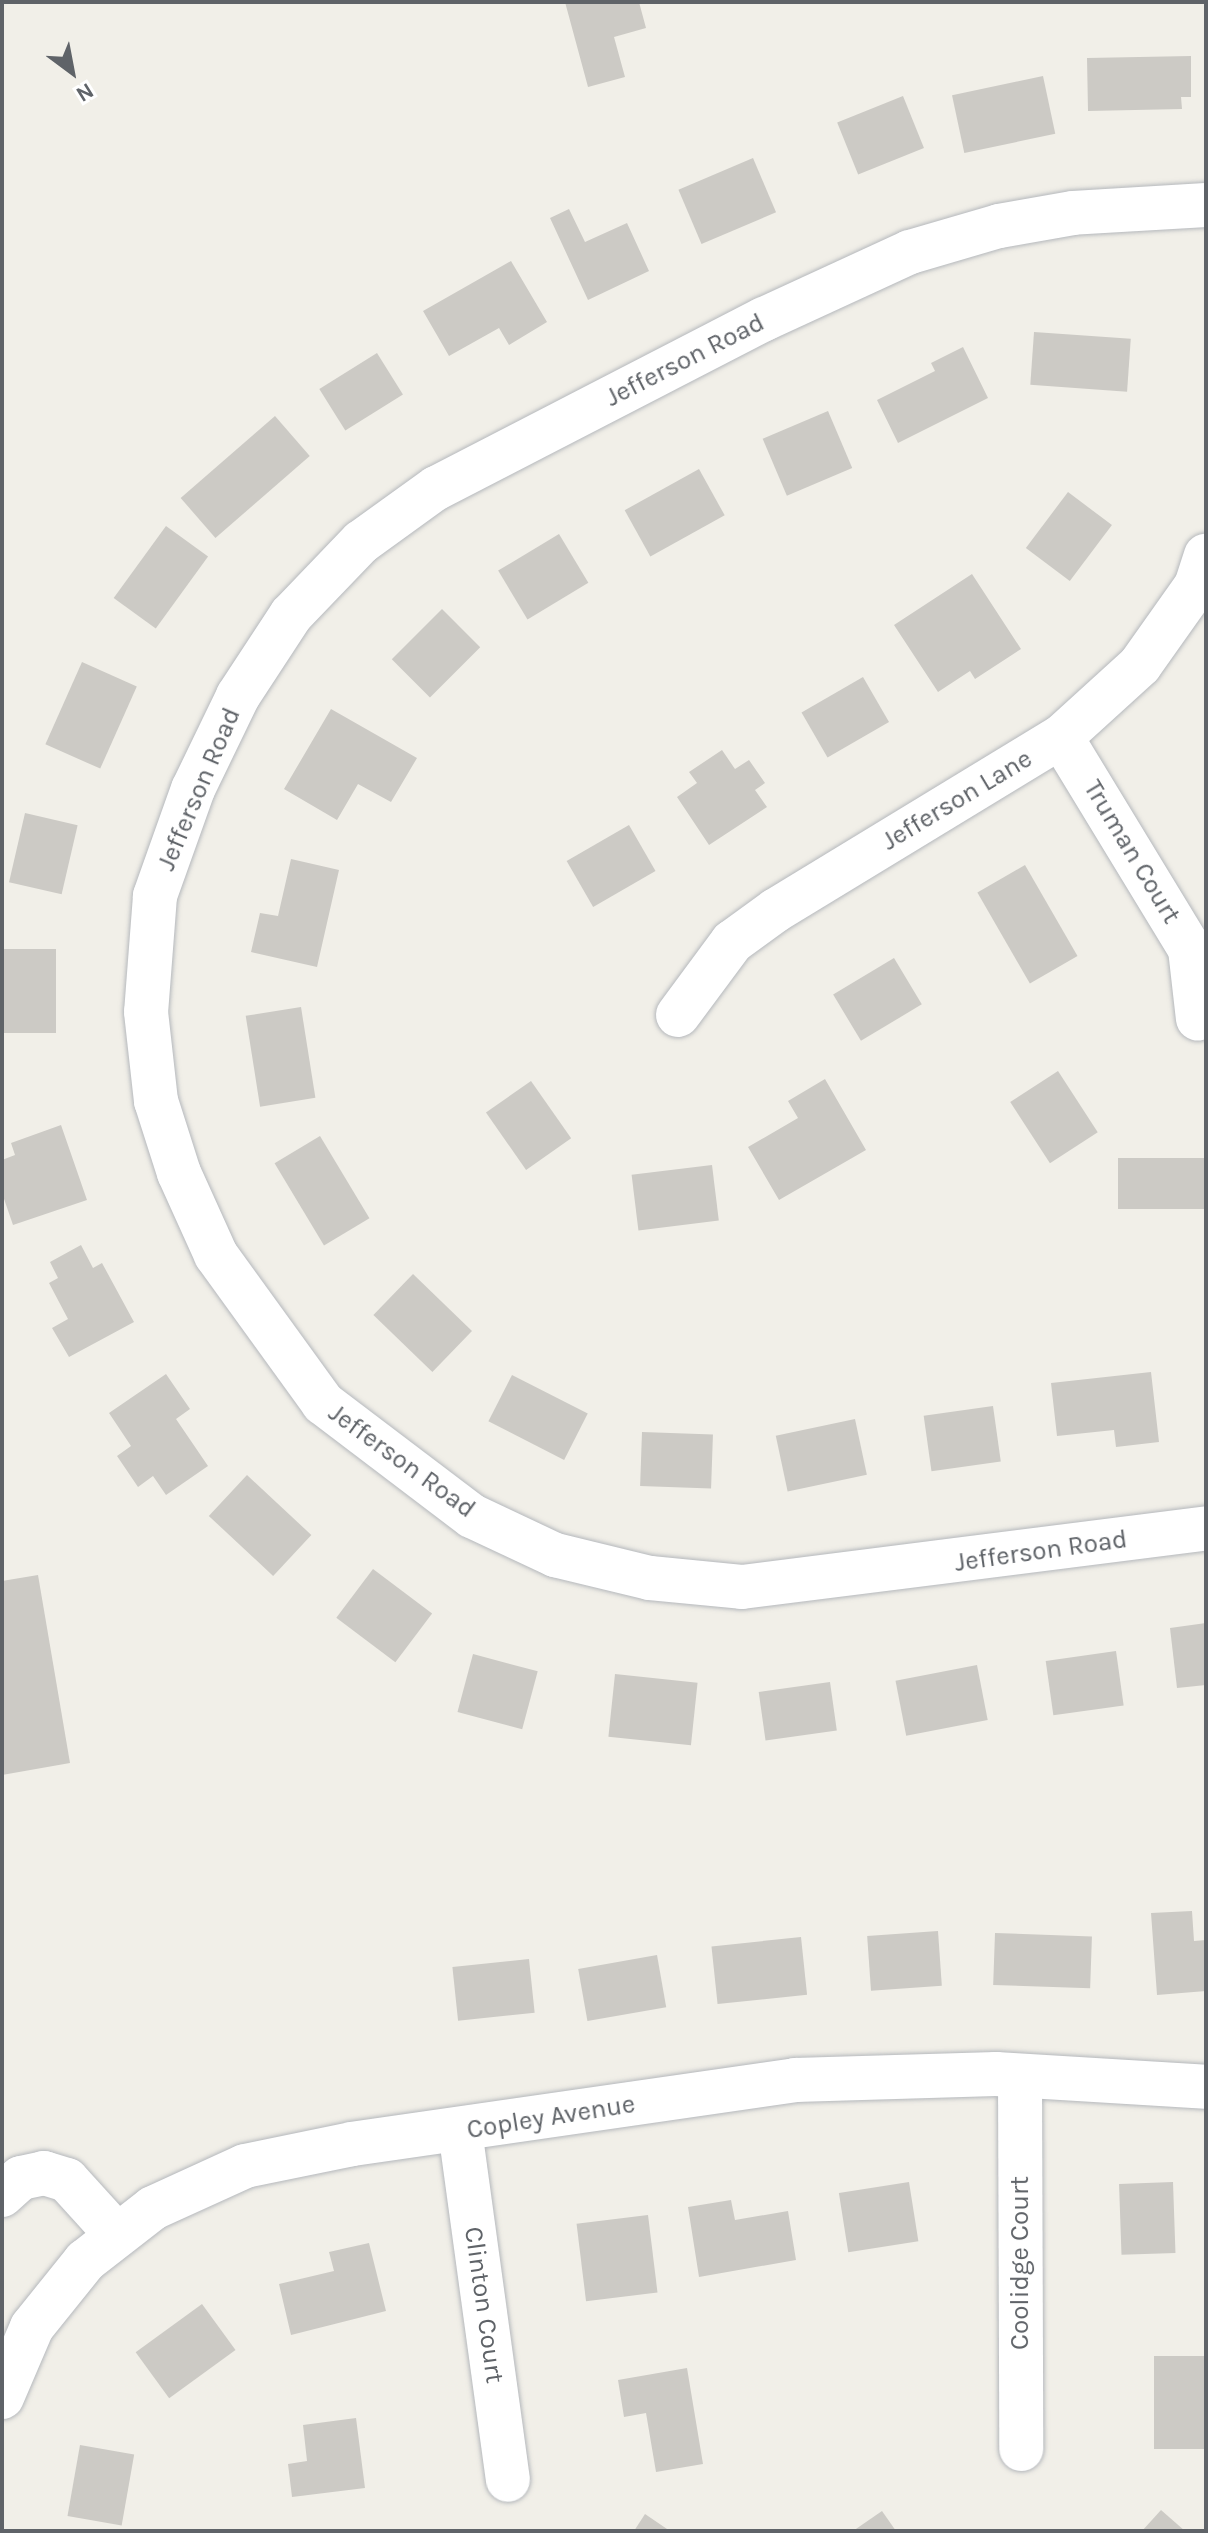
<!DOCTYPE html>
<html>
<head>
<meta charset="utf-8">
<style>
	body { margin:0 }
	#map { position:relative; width:1208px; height:2533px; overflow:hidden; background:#f1efe8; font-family:Karla,sans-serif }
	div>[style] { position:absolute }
	.building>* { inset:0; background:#cccac5; transform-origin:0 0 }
	.roads { filter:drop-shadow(0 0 2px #b5b8bc) drop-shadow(0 0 2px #b5b8bc) }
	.minor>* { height:44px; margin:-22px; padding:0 22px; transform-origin:22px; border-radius:22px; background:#fff }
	span { translate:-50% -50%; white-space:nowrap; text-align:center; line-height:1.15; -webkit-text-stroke:7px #fff; paint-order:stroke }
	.street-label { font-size:26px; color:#5f6368 }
	.frame { position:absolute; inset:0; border:4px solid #5f6368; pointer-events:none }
	.north { position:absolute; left:32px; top:32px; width:80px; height:80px; -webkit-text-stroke:6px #fff; paint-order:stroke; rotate:148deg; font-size:22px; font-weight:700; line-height:32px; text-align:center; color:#5f6368 }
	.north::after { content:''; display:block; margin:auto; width:28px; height:36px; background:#5f6368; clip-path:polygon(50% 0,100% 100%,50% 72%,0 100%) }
</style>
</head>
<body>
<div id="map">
	<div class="building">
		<i style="clip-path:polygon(565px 2px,639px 2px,646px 28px,614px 37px,625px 77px,588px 87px)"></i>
		<i style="clip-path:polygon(1191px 56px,1191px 97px,1181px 97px,1182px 109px,1088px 111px,1087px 58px)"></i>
		<i style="left:1043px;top:76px;width:59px;height:93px;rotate:78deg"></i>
		<i style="left:903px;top:96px;width:56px;height:71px;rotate:68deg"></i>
		<i style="left:753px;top:158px;width:59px;height:81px;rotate:67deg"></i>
		<i style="clip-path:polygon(569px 209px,585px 242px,627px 223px,649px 271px,588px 300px,550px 218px)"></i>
		<i style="clip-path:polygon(511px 261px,547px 322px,509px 345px,499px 328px,449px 356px,423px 311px)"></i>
		<i style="left:1034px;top:332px;width:97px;height:53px;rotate:4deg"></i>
		<i style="clip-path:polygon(963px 347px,988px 398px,898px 443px,877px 400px,935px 371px,931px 363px)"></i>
		<i style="left:377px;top:353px;width:49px;height:68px;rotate:58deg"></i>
		<i style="left:828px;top:411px;width:62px;height:71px;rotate:67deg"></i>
		<i style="left:275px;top:416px;width:53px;height:125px;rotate:49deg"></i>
		<i style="left:699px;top:469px;width:53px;height:85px;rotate:61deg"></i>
		<i style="left:1068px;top:492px;width:55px;height:70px;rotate:37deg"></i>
		<i style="left:166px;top:526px;width:52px;height:89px;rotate:36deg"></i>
		<i style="left:559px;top:534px;width:57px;height:71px;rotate:59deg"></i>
		<i style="clip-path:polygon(972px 574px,1021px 649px,975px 679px,970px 671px,938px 692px,894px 625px)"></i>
		<i style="left:442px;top:609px;width:54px;height:71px;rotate:45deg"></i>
		<i style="left:82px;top:662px;width:60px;height:90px;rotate:24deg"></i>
		<i style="left:863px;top:677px;width:52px;height:71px;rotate:60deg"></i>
		<i style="clip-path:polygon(331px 709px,417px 758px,391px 802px,358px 784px,337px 820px,284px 789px)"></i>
		<i style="clip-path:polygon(722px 750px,735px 769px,749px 760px,765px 783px,755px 790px,767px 807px,709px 845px,677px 797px,697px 783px,689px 772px)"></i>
		<i style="left:25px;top:813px;width:54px;height:71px;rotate:13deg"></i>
		<i style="left:629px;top:825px;width:53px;height:72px;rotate:60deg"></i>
		<i style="clip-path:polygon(291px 859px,339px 870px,317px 967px,251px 952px,260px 913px,278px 916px)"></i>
		<i style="left:1025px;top:865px;width:105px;height:55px;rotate:60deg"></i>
		<i style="left:2px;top:949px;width:54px;height:84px"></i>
		<i style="left:894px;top:958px;width:54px;height:71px;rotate:59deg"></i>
		<i style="left:301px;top:1007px;width:92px;height:56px;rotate:81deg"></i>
		<i style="left:1058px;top:1071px;width:73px;height:57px;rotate:57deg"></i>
		<i style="clip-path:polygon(825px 1079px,866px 1150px,779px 1200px,748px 1147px,798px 1118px,788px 1101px)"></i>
		<i style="left:531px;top:1081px;width:70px;height:55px;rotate:55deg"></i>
		<i style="clip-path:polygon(61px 1125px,87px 1200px,13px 1225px,2px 1193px,2px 1160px,15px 1155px,11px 1143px)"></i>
		<i style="left:320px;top:1136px;width:96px;height:53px;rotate:59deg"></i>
		<i style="left:1206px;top:1158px;width:51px;height:88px;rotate:90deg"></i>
		<i style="left:712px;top:1165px;width:56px;height:81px;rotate:83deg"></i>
		<i style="clip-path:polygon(81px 1245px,93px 1268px,102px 1263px,134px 1322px,69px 1357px,52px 1328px,68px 1319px,49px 1283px,58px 1278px,50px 1262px)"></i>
		<i style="left:413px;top:1274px;width:82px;height:57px;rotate:44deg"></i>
		<i style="clip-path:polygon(1151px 1372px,1159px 1442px,1116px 1447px,1114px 1430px,1057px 1436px,1051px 1383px)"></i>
		<i style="clip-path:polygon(166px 1374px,190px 1409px,176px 1419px,208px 1466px,166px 1495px,153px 1476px,138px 1487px,117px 1456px,131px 1446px,109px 1413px)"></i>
		<i style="left:512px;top:1375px;width:85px;height:52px;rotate:27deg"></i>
		<i style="left:993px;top:1406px;width:56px;height:70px;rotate:82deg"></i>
		<i style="left:855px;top:1419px;width:57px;height:81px;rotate:78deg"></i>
		<i style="left:642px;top:1432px;width:71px;height:54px;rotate:2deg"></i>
		<i style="left:247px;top:1475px;width:88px;height:56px;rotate:43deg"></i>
		<i style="left:373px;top:1569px;width:74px;height:61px;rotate:37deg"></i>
		<i style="clip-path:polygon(38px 1575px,70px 1763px,2px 1775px,2px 1581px)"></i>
		<i style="clip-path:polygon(1206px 1623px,1206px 1685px,1177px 1688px,1170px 1628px)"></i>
		<i style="left:1116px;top:1651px;width:55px;height:71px;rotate:82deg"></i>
		<i style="left:473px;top:1654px;width:67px;height:60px;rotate:15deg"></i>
		<i style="left:977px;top:1665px;width:56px;height:83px;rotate:79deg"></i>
		<i style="left:615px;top:1674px;width:83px;height:63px;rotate:6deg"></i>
		<i style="left:830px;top:1682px;width:49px;height:72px;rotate:82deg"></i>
		<i style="clip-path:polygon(1192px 1911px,1194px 1941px,1206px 1940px,1206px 1991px,1157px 1995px,1151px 1913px)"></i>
		<i style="left:938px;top:1931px;width:55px;height:71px;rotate:86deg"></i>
		<i style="left:995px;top:1933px;width:97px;height:52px;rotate:2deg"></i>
		<i style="left:801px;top:1937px;width:58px;height:90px;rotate:84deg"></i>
		<i style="left:657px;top:1955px;width:53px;height:80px;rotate:80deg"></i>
		<i style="left:529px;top:1959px;width:54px;height:77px;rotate:84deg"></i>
		<i style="left:909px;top:2182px;width:60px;height:71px;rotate:81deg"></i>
		<i style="left:1173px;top:2182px;width:71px;height:54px;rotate:88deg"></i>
		<i style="clip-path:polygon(731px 2200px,735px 2220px,788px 2211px,796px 2260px,699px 2277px,688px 2207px)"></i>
		<i style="left:648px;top:2215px;width:78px;height:72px;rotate:83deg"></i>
		<i style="clip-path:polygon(369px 2243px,386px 2311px,291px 2335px,279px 2284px,334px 2271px,329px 2252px)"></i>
		<i style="left:202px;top:2304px;width:57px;height:82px;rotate:54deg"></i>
		<i style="left:1206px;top:2356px;width:93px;height:52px;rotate:90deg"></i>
		<i style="clip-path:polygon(687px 2368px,703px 2464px,656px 2472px,646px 2413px,624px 2417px,618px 2380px)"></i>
		<i style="clip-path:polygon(356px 2418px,365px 2488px,292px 2497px,288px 2464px,307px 2461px,303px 2425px)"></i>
		<i style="left:80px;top:2445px;width:55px;height:72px;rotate:10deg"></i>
		<i style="clip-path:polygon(1161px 2510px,1185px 2531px,1142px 2531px)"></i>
		<i style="clip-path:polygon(882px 2511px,896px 2531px,853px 2531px)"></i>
		<i style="clip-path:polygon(645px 2514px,670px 2531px,634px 2531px)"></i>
	</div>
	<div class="roads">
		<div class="minor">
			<i style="left:1206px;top:205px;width:133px;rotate:176.6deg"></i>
			<i style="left:1073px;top:213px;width:75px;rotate:170deg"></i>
			<i style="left:999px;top:226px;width:93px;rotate:163.7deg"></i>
			<i style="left:910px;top:252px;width:161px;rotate:155.3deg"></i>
			<i style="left:764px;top:319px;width:369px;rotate:152.7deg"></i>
			<i style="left:436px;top:488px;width:92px;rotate:144.2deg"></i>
			<i style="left:361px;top:542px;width:101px;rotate:133.8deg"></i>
			<i style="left:291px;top:615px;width:97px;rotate:123.2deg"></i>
			<i style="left:238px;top:696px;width:103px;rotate:115.8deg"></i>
			<i style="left:193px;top:789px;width:114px;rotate:109.6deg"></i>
			<i style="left:155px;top:896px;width:116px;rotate:94.4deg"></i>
			<i style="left:146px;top:1012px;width:90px;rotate:83.6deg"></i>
			<i style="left:156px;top:1101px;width:76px;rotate:72.3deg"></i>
			<i style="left:179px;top:1173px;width:90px;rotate:65.7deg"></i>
			<i style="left:216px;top:1255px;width:183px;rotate:54.1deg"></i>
			<i style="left:323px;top:1403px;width:187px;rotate:37.2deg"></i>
			<i style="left:472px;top:1516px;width:92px;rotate:25.2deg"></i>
			<i style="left:555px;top:1555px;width:98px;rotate:13.6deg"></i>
			<i style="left:650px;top:1578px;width:92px;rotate:5.6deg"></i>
			<i style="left:742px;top:1587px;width:468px;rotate:-7.2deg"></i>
			<i style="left:1061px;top:737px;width:248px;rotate:58.7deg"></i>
			<i style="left:1190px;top:949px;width:70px;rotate:83.5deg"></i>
			<i style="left:678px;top:1015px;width:91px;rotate:-53.5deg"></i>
			<i style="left:732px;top:942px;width:54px;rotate:-36deg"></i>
			<i style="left:776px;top:910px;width:333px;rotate:-31.3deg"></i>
			<i style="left:1061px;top:737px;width:107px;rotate:-42.3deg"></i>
			<i style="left:1140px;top:665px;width:97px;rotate:-54.7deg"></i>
			<i style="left:1196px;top:586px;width:32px;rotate:-72deg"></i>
			<i style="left:1020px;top:2077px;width:372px;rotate:89.8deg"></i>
			<i style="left:460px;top:2130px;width:353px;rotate:82.2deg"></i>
			<i style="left:2px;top:2195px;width:25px;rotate:-42deg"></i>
			<i style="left:21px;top:2178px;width:24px;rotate:-12deg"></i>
			<i style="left:44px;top:2173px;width:24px;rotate:17deg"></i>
			<i style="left:67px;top:2180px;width:72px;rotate:47.8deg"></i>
			<i style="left:2px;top:2397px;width:76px;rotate:-66.8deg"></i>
			<i style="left:32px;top:2327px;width:85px;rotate:-51.2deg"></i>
			<i style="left:85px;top:2261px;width:86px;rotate:-37.9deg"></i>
			<i style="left:153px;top:2208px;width:101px;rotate:-24.5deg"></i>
			<i style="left:245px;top:2166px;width:109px;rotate:-11.6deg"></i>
			<i style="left:352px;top:2144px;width:448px;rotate:-8.2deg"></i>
			<i style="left:795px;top:2080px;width:201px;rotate:-1.7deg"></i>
			<i style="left:996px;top:2074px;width:210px;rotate:3.5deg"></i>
		</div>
	</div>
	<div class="street-label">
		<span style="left:685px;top:360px;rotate:-27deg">Jefferson Road</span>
		<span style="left:199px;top:789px;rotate:-67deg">Jefferson Road</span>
		<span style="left:957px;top:800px;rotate:-31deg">Jefferson Lane</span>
		<span style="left:1132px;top:852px;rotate:59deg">Truman Court</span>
		<span style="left:402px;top:1461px;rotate:36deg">Jefferson Road</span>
		<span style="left:1041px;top:1551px;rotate:-8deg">Jefferson Road</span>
		<span style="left:551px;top:2117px;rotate:-9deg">Copley Avenue</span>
		<span style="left:1020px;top:2263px;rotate:-90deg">Coolidge Court</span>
		<span style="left:484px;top:2305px;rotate:82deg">Clinton Court</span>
	</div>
	<div class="frame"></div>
	<div class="north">N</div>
</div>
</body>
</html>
